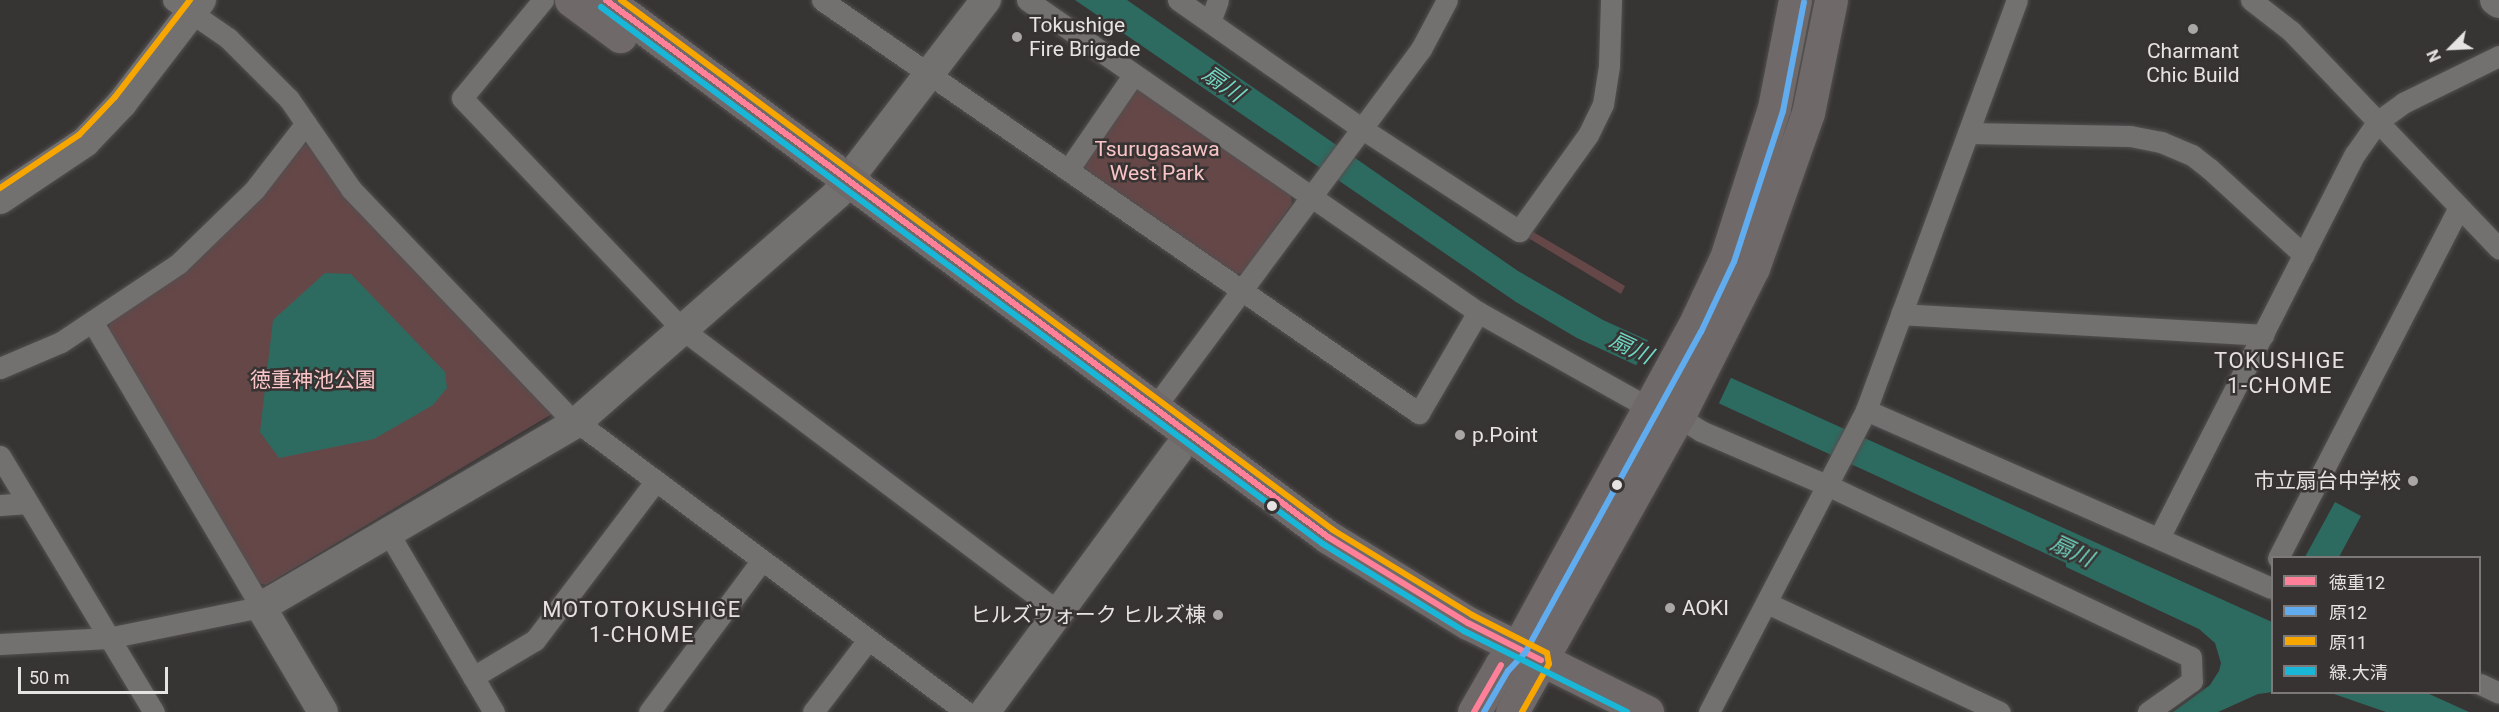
<!DOCTYPE html>
<html>
<head>
<meta charset="utf-8">
<style>
	body { margin:0 }
	#map { position:relative; width:2499px; height:712px; overflow:hidden; background:#373434; font-family:Roboto,"Noto Sans JP",sans-serif }
	div>[style] { position:absolute }
	.green>* { inset:0; background:#654748 }
	.water>* { inset:0; background:#2d6b60 }
	.pier>* { inset:0; background:#373434; transform-origin:0 0 }
	.roads { filter:drop-shadow(0 0 2px #535050) drop-shadow(0 0 2px #535050) }
	.street>* { height:21px; margin:-10.5px; padding:0 10.5px; transform-origin:10.5px; border-radius:10.5px; background:#737070 }
	.secondary>* { height:30px; margin:-15px; padding:0 15px; transform-origin:15px; border-radius:15px; background:#737070 }
	.primary>* { height:33px; margin:-16.5px; padding:0 16.5px; transform-origin:16.5px; border-radius:16.5px; background:#6f6969 }
	.bus-1>* { height:6px; margin:-3px; padding:0 3px; transform-origin:3px; border-radius:3px; background:#ff8098 }
	.bus-2>* { height:6px; margin:-3px; padding:0 3px; transform-origin:3px; border-radius:3px; background:#60acee }
	.bus-3>* { height:6px; margin:-3px; padding:0 3px; transform-origin:3px; border-radius:3px; background:#f7a600 }
	.bus-4>* { height:6px; margin:-3px; padding:0 3px; transform-origin:3px; border-radius:3px; background:#1ab6d8 }
	.dots>* { width:16px; height:16px; translate:-50% -50%; box-sizing:border-box; border:3px solid #383333; border-radius:50% }
	span { translate:-50% -50%; white-space:nowrap; text-align:center; line-height:1.15; -webkit-text-stroke:5px #383333; paint-order:stroke }
	.poi-label { font-size:21px; color:#e6e3e3 }
	.left { translate:0 -50%; text-align:left }
	.right { translate:-100% -50%; text-align:right }
	.park-label { font-size:21px; color:#f9c4c5 }
	.water-label { font-size:22px; color:#70d8c4; font-style:italic }
	.neighbourhood-label { font-size:22px; color:#e7e0e0; letter-spacing:1.5px }
	.legend { position:absolute; left:2271px; top:556px; width:210px; height:138px; box-sizing:border-box; background:#383333; border:2px solid #7e7979; margin:0; padding:8px 10px; list-style:none; font-size:18px; color:#e6e3e3 }
	.legend li { display:flex; align-items:center; gap:12px; height:30px }
	.legend b { width:30px; border:2px solid #7e7979 }
	.north { position:absolute; left:2421px; top:18px; width:60px; height:60px; -webkit-text-stroke:4px #383333; paint-order:stroke; rotate:246deg; font-size:16px; font-weight:700; line-height:24px; text-align:center; color:#e6e3e3 }
	.north::after { content:''; display:block; margin:auto; width:21px; height:27px; background:#e6e3e3; clip-path:polygon(50% 0,100% 100%,50% 72%,0 100%) }
	.scale { position:absolute; left:18px; top:667px; width:150px; height:27px; box-sizing:border-box; border:3px solid #e6e3e3; border-top:0; padding-left:8px; font-size:18px; line-height:21px; white-space:nowrap; color:#e6e3e3; -webkit-text-stroke:4px #383333; paint-order:stroke }
</style>
</head>
<body>
<div id="map">
	<div class="green">
		<i style="clip-path:polygon(1140px 89px,1291px 195px,1292px 204px,1243px 273px,1233px 274px,1084px 171px,1082px 162px,1131px 90px)"></i>
		<i style="clip-path:polygon(312px 143px,552px 414px,266px 585px,255px 582px,107px 331px,111px 321px,185px 270px,263px 193px,298px 146px)"></i>
		<i style="clip-path:polygon(1530px 230px,1625px 286px,1621px 294px,1525px 236px)"></i>
	</div>
	<div class="water">
		<i style="clip-path:polygon(1075px 0,1127px 0,1518px 271px,1603px 320px,2272px 622px,2273px 692px,2258px 694px,2218px 712px,2173px 712px,2210px 685px,2219px 671px,2221px 663px,2215px 643px,2199px 629px,2066px 567px,2066px 563px,1577px 338px,1516px 302px)"></i>
		<i style="clip-path:polygon(325px 273px,351px 274px,445px 372px,447px 388px,433px 405px,374px 439px,279px 458px,260px 432px,273px 320px)"></i>
		<i style="clip-path:polygon(2335px 502px,2361px 516px,2339px 557px,2305px 557px)"></i>
		<i style="clip-path:polygon(2331px 693px,2427px 693px,2469px 712px,2386px 712px)"></i>
	</div>
	<div class="pier">
		<i style="left:1649px;top:338px;width:91px;height:34px;rotate:25deg"></i>
	</div>
	<div class="roads">
		<div class="street">
			<i style="left:173px;top:0;width:67px;rotate:34.6deg"></i>
			<i style="left:228px;top:38px;width:86px;rotate:45deg"></i>
			<i style="left:289px;top:99px;width:109px;rotate:55.4deg"></i>
			<i style="left:351px;top:189px;width:310px;rotate:46.3deg"></i>
			<i style="left:565px;top:413px;width:500px;rotate:36.71deg"></i>
			<i style="left:543px;top:0;width:127px;rotate:129.6deg"></i>
			<i style="left:462px;top:98px;width:320px;rotate:46.4deg"></i>
			<i style="left:683px;top:330px;width:470px;rotate:36.9deg"></i>
			<i style="left:822px;top:0;width:726px;rotate:34.68deg"></i>
			<i style="left:1419px;top:413px;width:117px;rotate:-59.7deg"></i>
			<i style="left:1027px;top:0;width:548px;rotate:34.68deg"></i>
			<i style="left:1478px;top:312px;width:196px;rotate:29.3deg"></i>
			<i style="left:1178px;top:0;width:223px;rotate:35deg"></i>
			<i style="left:1361px;top:128px;width:189px;rotate:33.1deg"></i>
			<i style="left:1519px;top:231px;width:118px;rotate:-54.3deg"></i>
			<i style="left:1588px;top:135px;width:34px;rotate:-64deg"></i>
			<i style="left:1603px;top:104px;width:39px;rotate:-81deg"></i>
			<i style="left:1609px;top:65px;width:65px;rotate:-88.2deg"></i>
			<i style="left:2251px;top:0;width:51px;rotate:37.8deg"></i>
			<i style="left:2291px;top:31px;width:301px;rotate:46.3deg"></i>
			<i style="left:1210px;top:22px;width:23px;rotate:-70deg"></i>
			<i style="left:1968px;top:133px;width:162px;rotate:1.1deg"></i>
			<i style="left:2130px;top:136px;width:32px;rotate:11deg"></i>
			<i style="left:2161px;top:142px;width:34px;rotate:23deg"></i>
			<i style="left:2192px;top:155px;width:23px;rotate:38deg"></i>
			<i style="left:2210px;top:169px;width:127px;rotate:42.5deg"></i>
			<i style="left:1068px;top:170px;width:116px;rotate:-55.5deg"></i>
			<i style="left:1901px;top:314px;width:363px;rotate:3.3deg"></i>
			<i style="left:0;top:368px;width:66px;rotate:-23.1deg"></i>
			<i style="left:61px;top:342px;width:141px;rotate:-33.7deg"></i>
			<i style="left:178px;top:264px;width:107px;rotate:-44.2deg"></i>
			<i style="left:255px;top:189px;width:83px;rotate:-52.3deg"></i>
			<i style="left:1155px;top:407px;width:446px;rotate:-53.4deg"></i>
			<i style="left:1421px;top:49px;width:55px;rotate:-62deg"></i>
			<i style="left:1866px;top:410px;width:443px;rotate:23.7deg"></i>
			<i style="left:1677px;top:416px;width:28px;rotate:32deg"></i>
			<i style="left:1701px;top:431px;width:139px;rotate:23.3deg"></i>
			<i style="left:1829px;top:486px;width:400px;rotate:25.3deg"></i>
			<i style="left:2191px;top:657px;width:24px;rotate:88deg"></i>
			<i style="left:2192px;top:681px;width:54px;rotate:144.8deg"></i>
			<i style="left:0;top:456px;width:299px;rotate:59deg"></i>
			<i style="left:0;top:505px;width:28px;rotate:-4deg"></i>
			<i style="left:389px;top:534px;width:207px;rotate:59.5deg"></i>
			<i style="left:2160px;top:536px;width:429px;rotate:-63deg"></i>
			<i style="left:2355px;top:154px;width:39px;rotate:-55deg"></i>
			<i style="left:2377px;top:122px;width:32px;rotate:-36deg"></i>
			<i style="left:2403px;top:103px;width:107px;rotate:-26.1deg"></i>
			<i style="left:2278px;top:558px;width:394px;rotate:-62.7deg"></i>
			<i style="left:1767px;top:603px;width:257px;rotate:25.1deg"></i>
			<i style="left:0;top:644px;width:108px;rotate:-3.2deg"></i>
			<i style="left:108px;top:638px;width:156px;rotate:-11.5deg"></i>
			<i style="left:261px;top:607px;width:330px;rotate:-120.6deg"></i>
			<i style="left:473px;top:677px;width:72px;rotate:-30.8deg"></i>
			<i style="left:535px;top:640px;width:198px;rotate:-52.8deg"></i>
			<i style="left:2480px;top:684px;width:21px;rotate:25deg"></i>
			<i style="left:649px;top:712px;width:188px;rotate:-53.4deg"></i>
			<i style="left:813px;top:712px;width:89px;rotate:-52.7deg"></i>
			<i style="left:1709px;top:712px;width:340px;rotate:-62.5deg"></i>
			<i style="left:1866px;top:410px;width:437px;rotate:-69.8deg"></i>
		</div>
		<div class="secondary">
			<i style="left:2495px;top:0;width:5px;rotate:37deg"></i>
			<i style="left:0;top:199px;width:102px;rotate:-33.8deg"></i>
			<i style="left:85px;top:142px;width:54px;rotate:-46.5deg"></i>
			<i style="left:122px;top:103px;width:130px;rotate:-52.5deg"></i>
			<i style="left:323px;top:712px;width:122px;rotate:-120.6deg"></i>
			<i style="left:261px;top:607px;width:366px;rotate:-30.3deg"></i>
			<i style="left:577px;top:422px;width:346px;rotate:-41.2deg"></i>
			<i style="left:837px;top:194px;width:245px;rotate:-52.5deg"></i>
			<i style="left:985px;top:712px;width:325px;rotate:-53.6deg"></i>
		</div>
		<div class="primary">
			<i style="left:571px;top:0;width:61px;rotate:36.3deg"></i>
			<i style="left:606px;top:0;width:900px;rotate:36.64deg"></i>
			<i style="left:1328px;top:537px;width:164px;rotate:31.6deg"></i>
			<i style="left:1468px;top:623px;width:200px;rotate:26.4deg"></i>
			<i style="left:1474px;top:712px;width:54px;rotate:-60.1deg"></i>
			<i style="left:1501px;top:665px;width:23px;rotate:-45deg"></i>
			<i style="left:1517px;top:649px;width:366px;rotate:-61.3deg"></i>
			<i style="left:1693px;top:328px;width:77px;rotate:-64.8deg"></i>
			<i style="left:1726px;top:258px;width:157px;rotate:-72.3deg"></i>
			<i style="left:1774px;top:108px;width:110px;rotate:-79deg"></i>
			<i style="left:1512px;top:712px;width:345px;rotate:-60.7deg"></i>
			<i style="left:1681px;top:411px;width:160px;rotate:-63.3deg"></i>
			<i style="left:1753px;top:268px;width:164px;rotate:-70.5deg"></i>
			<i style="left:1808px;top:113px;width:115px;rotate:-78.5deg"></i>
		</div>
	</div>
	<div class="bus-1">
		<i style="left:606px;top:0;width:900px;rotate:36.64deg"></i>
		<i style="left:1328px;top:537px;width:164px;rotate:31.6deg"></i>
		<i style="left:1468px;top:623px;width:82px;rotate:26.9deg"></i>
		<i style="left:1474px;top:712px;width:54px;rotate:-60.1deg"></i>
	</div>
	<div class="bus-2">
		<i style="left:1484px;top:712px;width:48px;rotate:-59.7deg"></i>
		<i style="left:1508px;top:671px;width:25px;rotate:-47deg"></i>
		<i style="left:1525px;top:653px;width:366px;rotate:-61.3deg"></i>
		<i style="left:1701px;top:332px;width:77px;rotate:-64.8deg"></i>
		<i style="left:1734px;top:262px;width:159px;rotate:-72deg"></i>
		<i style="left:1783px;top:111px;width:111px;rotate:-79.1deg"></i>
	</div>
	<div class="bus-3">
		<i style="left:621px;top:0;width:888px;rotate:36.66deg"></i>
		<i style="left:1333px;top:530px;width:163px;rotate:31.4deg"></i>
		<i style="left:1472px;top:615px;width:84px;rotate:26.9deg"></i>
		<i style="left:1547px;top:653px;width:11px;rotate:80deg"></i>
		<i style="left:1549px;top:664px;width:55px;rotate:119.4deg"></i>
		<i style="left:0;top:188px;width:95px;rotate:-33.9deg"></i>
		<i style="left:79px;top:135px;width:52px;rotate:-46.5deg"></i>
		<i style="left:115px;top:97px;width:123px;rotate:-52.3deg"></i>
	</div>
	<div class="bus-4">
		<i style="left:601px;top:7px;width:900px;rotate:36.64deg"></i>
		<i style="left:1323px;top:544px;width:166px;rotate:31.7deg"></i>
		<i style="left:1464px;top:631px;width:182px;rotate:26.4deg"></i>
	</div>
	<div class="dots">
		<i style="left:2193px;top:29px;background:#a9a6a6"></i>
		<i style="left:1017px;top:37px;background:#a9a6a6"></i>
		<i style="left:1460px;top:435px;background:#a9a6a6"></i>
		<i style="left:2413px;top:481px;background:#a9a6a6"></i>
		<i style="left:1617px;top:485px;background:#e6e3e3"></i>
		<i style="left:1272px;top:506px;background:#e6e3e3"></i>
		<i style="left:1670px;top:608px;background:#a9a6a6"></i>
		<i style="left:1218px;top:615px;background:#a9a6a6"></i>
	</div>
	<div class="poi-label">
		<span class="left" style="left:1029px;top:37px">Tokushige<br>Fire Brigade</span>
		<span style="left:2193px;top:63px">Charmant<br>Chic Build</span>
		<span class="left" style="left:1472px;top:435px">p.Point</span>
		<span class="right" style="left:2401px;top:481px">市立扇台中学校</span>
		<span class="left" style="left:1682px;top:608px">AOKI</span>
		<span class="right" style="left:1206px;top:615px">ヒルズウォーク ヒルズ棟</span>
	</div>
	<div class="park-label">
		<span style="left:1157px;top:161px">Tsurugasawa<br>West Park</span>
		<span style="left:313px;top:380px">徳重神池公園</span>
	</div>
	<div class="water-label">
		<span style="left:1223px;top:84px;rotate:35deg">扇川</span>
		<span style="left:1631px;top:348px;rotate:25deg">扇川</span>
		<span style="left:2072px;top:551px;rotate:25deg">扇川</span>
	</div>
	<div class="neighbourhood-label">
		<span style="left:2280px;top:373px">TOKUSHIGE<br>1-CHOME</span>
		<span style="left:642px;top:622px">MOTOTOKUSHIGE<br>1-CHOME</span>
	</div>
	<ul class="legend">
	<li><b style="height:8px;background:#ff8098"></b>徳重12</li>
	<li><b style="height:8px;background:#60acee"></b>原12</li>
	<li><b style="height:8px;background:#f7a600"></b>原11</li>
	<li><b style="height:8px;background:#1ab6d8"></b>緑.大清</li>
	</ul>
	<div class="north">N</div>
	<div class="scale">50 m</div>
</div>
</body>
</html>
